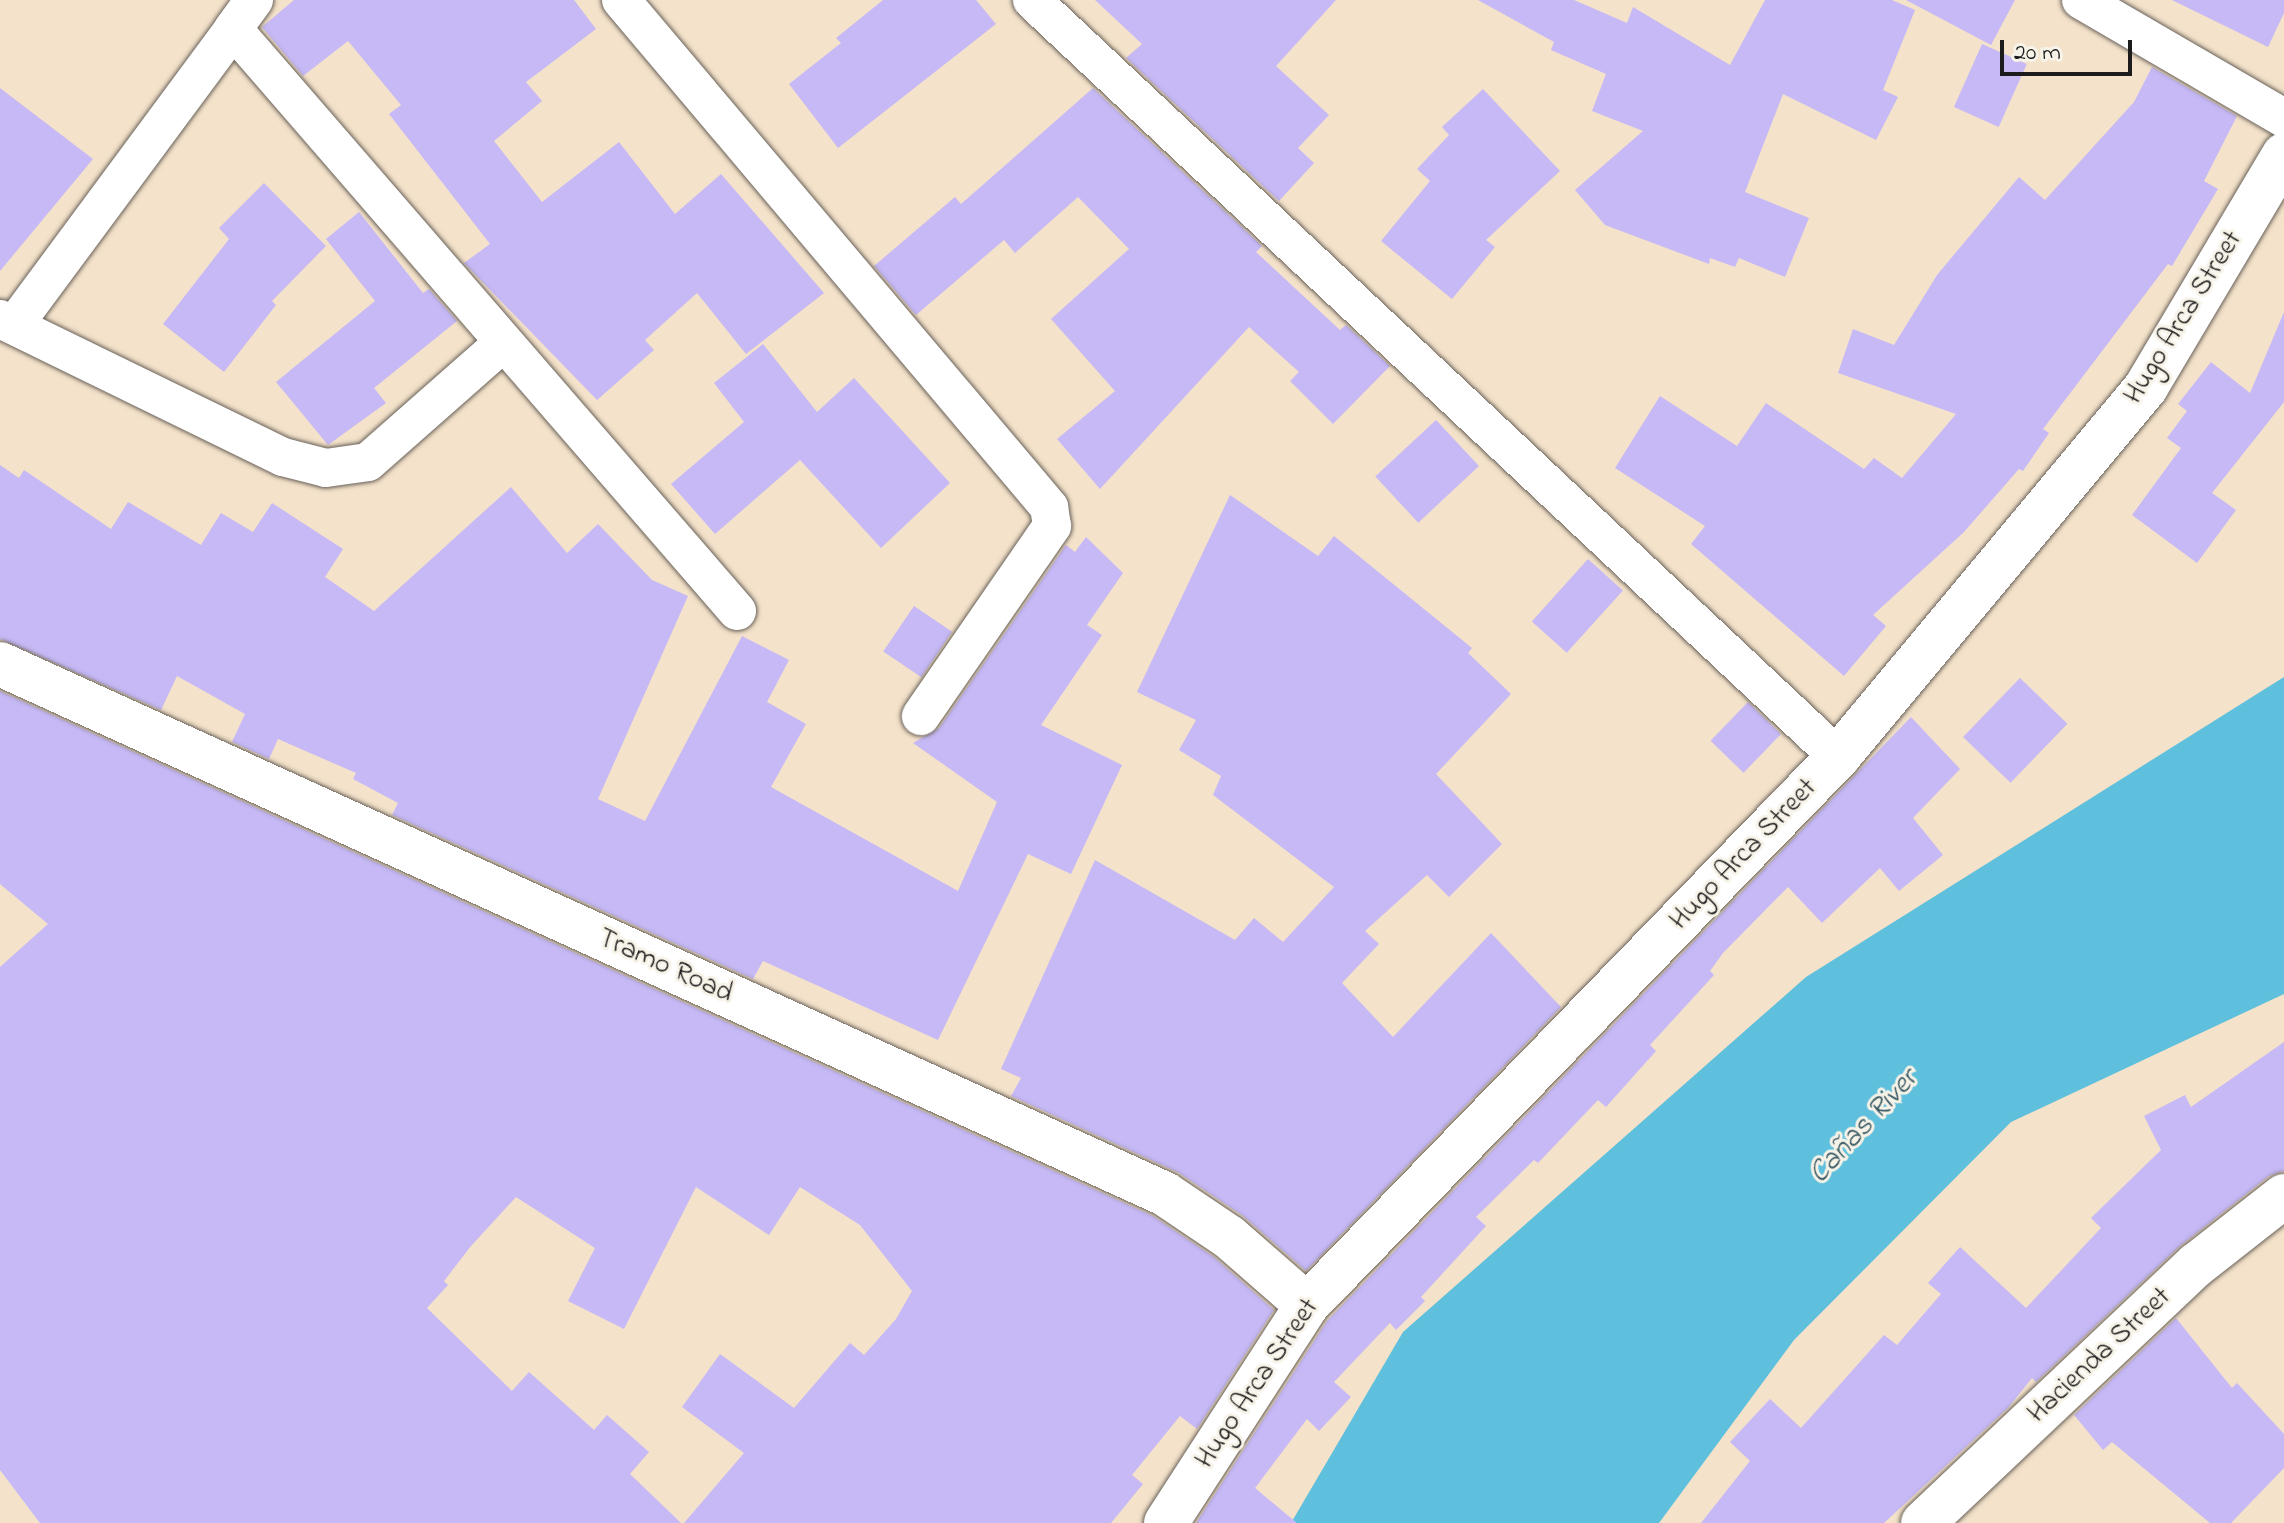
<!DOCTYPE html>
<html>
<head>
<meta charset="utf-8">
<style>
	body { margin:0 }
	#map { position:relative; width:2284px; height:1523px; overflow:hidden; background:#f4e2ca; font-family:"Indie Flower",sans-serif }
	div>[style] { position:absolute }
	.water>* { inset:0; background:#5fc0dd }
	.building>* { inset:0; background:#c6b9f6; transform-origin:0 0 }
	.roads { filter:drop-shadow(0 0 2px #686159) drop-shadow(0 0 2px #686159) }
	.minor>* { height:38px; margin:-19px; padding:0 19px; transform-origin:19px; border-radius:19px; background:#fff }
	.tertiary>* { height:44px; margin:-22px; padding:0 22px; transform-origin:22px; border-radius:22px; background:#fff }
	span { translate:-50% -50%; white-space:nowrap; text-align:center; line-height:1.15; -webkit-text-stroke:6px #f7f3e8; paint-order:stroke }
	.street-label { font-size:28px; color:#1c1c1c }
	.water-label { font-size:30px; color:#335560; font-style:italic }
	.scale { position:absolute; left:2000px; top:40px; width:132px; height:36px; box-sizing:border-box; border:4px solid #1c1c1c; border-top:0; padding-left:10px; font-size:24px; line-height:28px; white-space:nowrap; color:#1c1c1c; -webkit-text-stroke:6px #f7f3e8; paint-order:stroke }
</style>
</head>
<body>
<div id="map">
	<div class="water">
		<i style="clip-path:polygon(2284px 677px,2284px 994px,2011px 1122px,1794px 1340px,1659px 1523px,1291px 1523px,1403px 1332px,1806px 977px)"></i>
	</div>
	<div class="building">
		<i style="clip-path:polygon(294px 0,574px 0,596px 29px,526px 82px,542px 101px,494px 141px,542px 202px,619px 142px,675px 214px,721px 174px,824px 293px,746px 354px,697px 293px,645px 340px,654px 350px,597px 400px,464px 263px,490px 244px,389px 114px,401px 105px,348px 41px,303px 76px,262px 27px)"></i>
		<i style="clip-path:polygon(883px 0,976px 0,996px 24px,838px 148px,789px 84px,841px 43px,836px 38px)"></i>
		<i style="clip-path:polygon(1095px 0,1336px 0,1276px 66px,1329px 115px,1298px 148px,1314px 163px,1279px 201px,1126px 58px,1142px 44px)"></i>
		<i style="clip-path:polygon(1478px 0,1574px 0,1627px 23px,1633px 7px,1730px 65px,1765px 0,1892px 0,1915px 10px,1883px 90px,1898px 97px,1876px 140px,1783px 94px,1745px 192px,1809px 218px,1785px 277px,1739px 258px,1735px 267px,1710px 258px,1709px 264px,1605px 225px,1575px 190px,1643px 131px,1592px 111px,1606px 74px,1551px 50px,1554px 42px)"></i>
		<i style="clip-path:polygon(1906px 0,2015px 0,1991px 45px)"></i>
		<i style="clip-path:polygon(2172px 0,2284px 0,2284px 13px,2268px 47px)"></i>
		<i style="left:1982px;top:44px;width:49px;height:69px;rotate:24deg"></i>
		<i style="clip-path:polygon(2152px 67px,2237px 116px,2204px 181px,2218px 189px,2172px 266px,2168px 264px,2043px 429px,2049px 433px,2023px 471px,2019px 469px,1964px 532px,1873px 615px,1886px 626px,1844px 676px,1691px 544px,1705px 526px,1615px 468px,1660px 396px,1737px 446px,1766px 403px,1864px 469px,1874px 458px,1902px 478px,1956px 414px,1838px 373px,1853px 329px,1894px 345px,1937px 275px,2019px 177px,2045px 200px,2134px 102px)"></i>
		<i style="clip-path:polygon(0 88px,93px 159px,0 271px)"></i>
		<i style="clip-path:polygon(1093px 88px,1262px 246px,1256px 252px,1340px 330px,1346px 325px,1390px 366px,1333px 424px,1290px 381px,1299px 372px,1249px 327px,1100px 489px,1057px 439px,1115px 391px,1051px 319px,1129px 249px,1078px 197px,1015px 253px,1004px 240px,916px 315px,874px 266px,955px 197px,961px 204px)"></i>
		<i style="clip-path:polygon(1483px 89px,1560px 171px,1486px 240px,1495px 247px,1452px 299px,1381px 241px,1430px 181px,1417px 169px,1449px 135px,1442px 127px)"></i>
		<i style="clip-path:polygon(264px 183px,326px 246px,272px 301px,276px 305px,224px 372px,163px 324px,229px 239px,219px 228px)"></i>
		<i style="clip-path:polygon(359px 212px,423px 293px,429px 289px,457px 321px,374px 388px,386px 403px,328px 445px,276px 382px,375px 301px,326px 239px)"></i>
		<i style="clip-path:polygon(2284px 312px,2284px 402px,2212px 493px,2236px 510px,2197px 563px,2132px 515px,2181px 448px,2167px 438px,2187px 411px,2178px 404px,2211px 362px,2250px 393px)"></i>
		<i style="clip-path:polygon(763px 344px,817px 412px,854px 378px,950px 483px,881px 548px,800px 460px,715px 534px,671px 484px,744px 422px,714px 383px)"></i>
		<i style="left:1436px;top:420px;width:63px;height:83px;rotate:47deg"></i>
		<i style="clip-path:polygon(0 465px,19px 478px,24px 470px,111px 529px,128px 502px,201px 545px,221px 513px,253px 532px,272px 503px,343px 549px,325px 577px,374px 611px,511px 487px,567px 553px,598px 524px,652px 580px,688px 596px,598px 799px,645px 821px,742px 636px,789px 660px,767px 702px,806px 724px,771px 787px,958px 891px,997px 802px,913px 743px,939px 728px,1066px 545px,1075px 552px,1086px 537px,1123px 573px,1087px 625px,1102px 635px,1041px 725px,1122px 765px,1071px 874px,1028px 854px,938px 1040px,763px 961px,753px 979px,392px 815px,398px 803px,353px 779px,356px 773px,278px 739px,269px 759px,232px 742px,245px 714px,177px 676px,161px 710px,0 639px)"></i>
		<i style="clip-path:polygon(1230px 495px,1318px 556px,1334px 536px,1472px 648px,1468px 653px,1511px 694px,1436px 774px,1502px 844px,1449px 897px,1427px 875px,1365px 931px,1379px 944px,1342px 983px,1393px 1037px,1491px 933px,1561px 1007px,1306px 1271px,1243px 1216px,1179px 1173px,1011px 1096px,1021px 1078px,1001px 1069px,1095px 860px,1235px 940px,1254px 918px,1283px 942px,1334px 887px,1213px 795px,1221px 776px,1179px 750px,1196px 720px,1137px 692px)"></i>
		<i style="left:1588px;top:559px;width:47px;height:84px;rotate:42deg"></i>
		<i style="left:914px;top:606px;width:46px;height:55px;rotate:34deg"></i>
		<i style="left:2020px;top:678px;width:66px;height:82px;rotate:44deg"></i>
		<i style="clip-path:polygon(0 691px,1153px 1216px,1214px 1257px,1274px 1310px,1197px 1429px,1180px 1416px,1132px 1475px,1143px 1484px,1111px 1523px,684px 1523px,744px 1453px,682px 1407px,720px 1354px,794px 1408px,850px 1343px,864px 1355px,896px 1319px,912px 1291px,860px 1225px,800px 1187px,769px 1235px,696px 1187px,624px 1329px,568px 1301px,595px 1248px,516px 1197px,471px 1246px,444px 1281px,448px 1285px,427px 1308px,512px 1391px,529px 1372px,594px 1430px,607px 1415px,649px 1452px,630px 1474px,681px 1523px,40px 1523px,0 1470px,0 967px,48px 924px,0 884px)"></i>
		<i style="left:1748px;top:702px;width:46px;height:54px;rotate:44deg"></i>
		<i style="clip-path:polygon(1911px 717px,1960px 769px,1913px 818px,1943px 855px,1899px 891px,1880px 868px,1822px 923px,1788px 887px,1723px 953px,1710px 971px,1714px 975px,1650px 1045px,1656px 1051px,1606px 1107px,1598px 1100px,1538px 1163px,1534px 1160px,1476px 1217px,1486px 1226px,1421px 1297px,1425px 1301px,1396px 1330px,1390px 1323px,1334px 1382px,1351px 1397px,1319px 1431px,1307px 1419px,1255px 1488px,1297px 1523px,1196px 1523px,1327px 1321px)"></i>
		<i style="clip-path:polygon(2284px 1042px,2284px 1171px,2269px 1176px,2179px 1247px,2036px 1382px,2032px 1378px,2008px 1408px,1884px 1523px,1701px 1523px,1750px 1461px,1730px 1442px,1770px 1399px,1801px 1428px,1884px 1335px,1897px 1345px,1941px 1294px,1928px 1283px,1960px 1247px,2026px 1308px,2101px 1228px,2091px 1218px,2161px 1150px,2144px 1116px,2185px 1095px,2191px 1107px)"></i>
		<i style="clip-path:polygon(2176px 1318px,2232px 1388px,2237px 1383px,2284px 1434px,2284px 1468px,2231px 1523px,2210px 1523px,2112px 1442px,2103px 1450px,2074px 1415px)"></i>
	</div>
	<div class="roads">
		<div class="minor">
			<i style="left:254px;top:0;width:36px;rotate:126deg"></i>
			<i style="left:233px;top:29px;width:770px;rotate:49.11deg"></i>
			<i style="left:621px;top:0;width:664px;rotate:49.83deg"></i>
			<i style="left:1049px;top:507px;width:19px;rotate:81deg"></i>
			<i style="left:1052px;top:526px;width:231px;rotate:124.6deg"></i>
			<i style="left:1032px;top:0;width:1106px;rotate:43.2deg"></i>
			<i style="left:2081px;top:0;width:235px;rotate:30.2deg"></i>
			<i style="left:0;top:319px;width:315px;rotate:26deg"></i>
			<i style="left:283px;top:457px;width:44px;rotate:14.3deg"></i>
			<i style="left:326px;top:468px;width:42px;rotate:-8.1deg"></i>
			<i style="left:368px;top:462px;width:181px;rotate:-41.4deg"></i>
			<i style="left:15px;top:324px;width:367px;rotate:-53.5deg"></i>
		</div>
		<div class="tertiary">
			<i style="left:0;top:664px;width:1280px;rotate:24.46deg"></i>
			<i style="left:1165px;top:1194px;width:77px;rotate:33.9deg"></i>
			<i style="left:1229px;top:1237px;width:103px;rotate:41.1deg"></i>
			<i style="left:1166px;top:1523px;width:260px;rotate:-57.1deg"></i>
			<i style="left:1307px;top:1305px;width:763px;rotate:-45.9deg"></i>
			<i style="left:1838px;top:757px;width:481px;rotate:-50.2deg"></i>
			<i style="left:2146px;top:387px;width:270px;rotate:-59.3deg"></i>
			<i style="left:1923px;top:1523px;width:376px;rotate:-43.4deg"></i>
			<i style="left:2196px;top:1265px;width:112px;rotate:-38.1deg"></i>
		</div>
	</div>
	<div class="street-label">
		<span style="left:2184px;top:318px;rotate:-58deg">Hugo Arca Street</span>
		<span style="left:1744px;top:855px;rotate:-46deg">Hugo Arca Street</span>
		<span style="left:665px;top:967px;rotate:24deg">Tramo Road</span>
		<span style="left:2100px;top:1356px;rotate:-43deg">Hacienda Street</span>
		<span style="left:1258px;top:1384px;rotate:-56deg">Hugo Arca Street</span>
	</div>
	<div class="water-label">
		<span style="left:1864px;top:1127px;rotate:-47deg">Cañas River</span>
	</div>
	<div class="scale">20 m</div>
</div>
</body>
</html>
